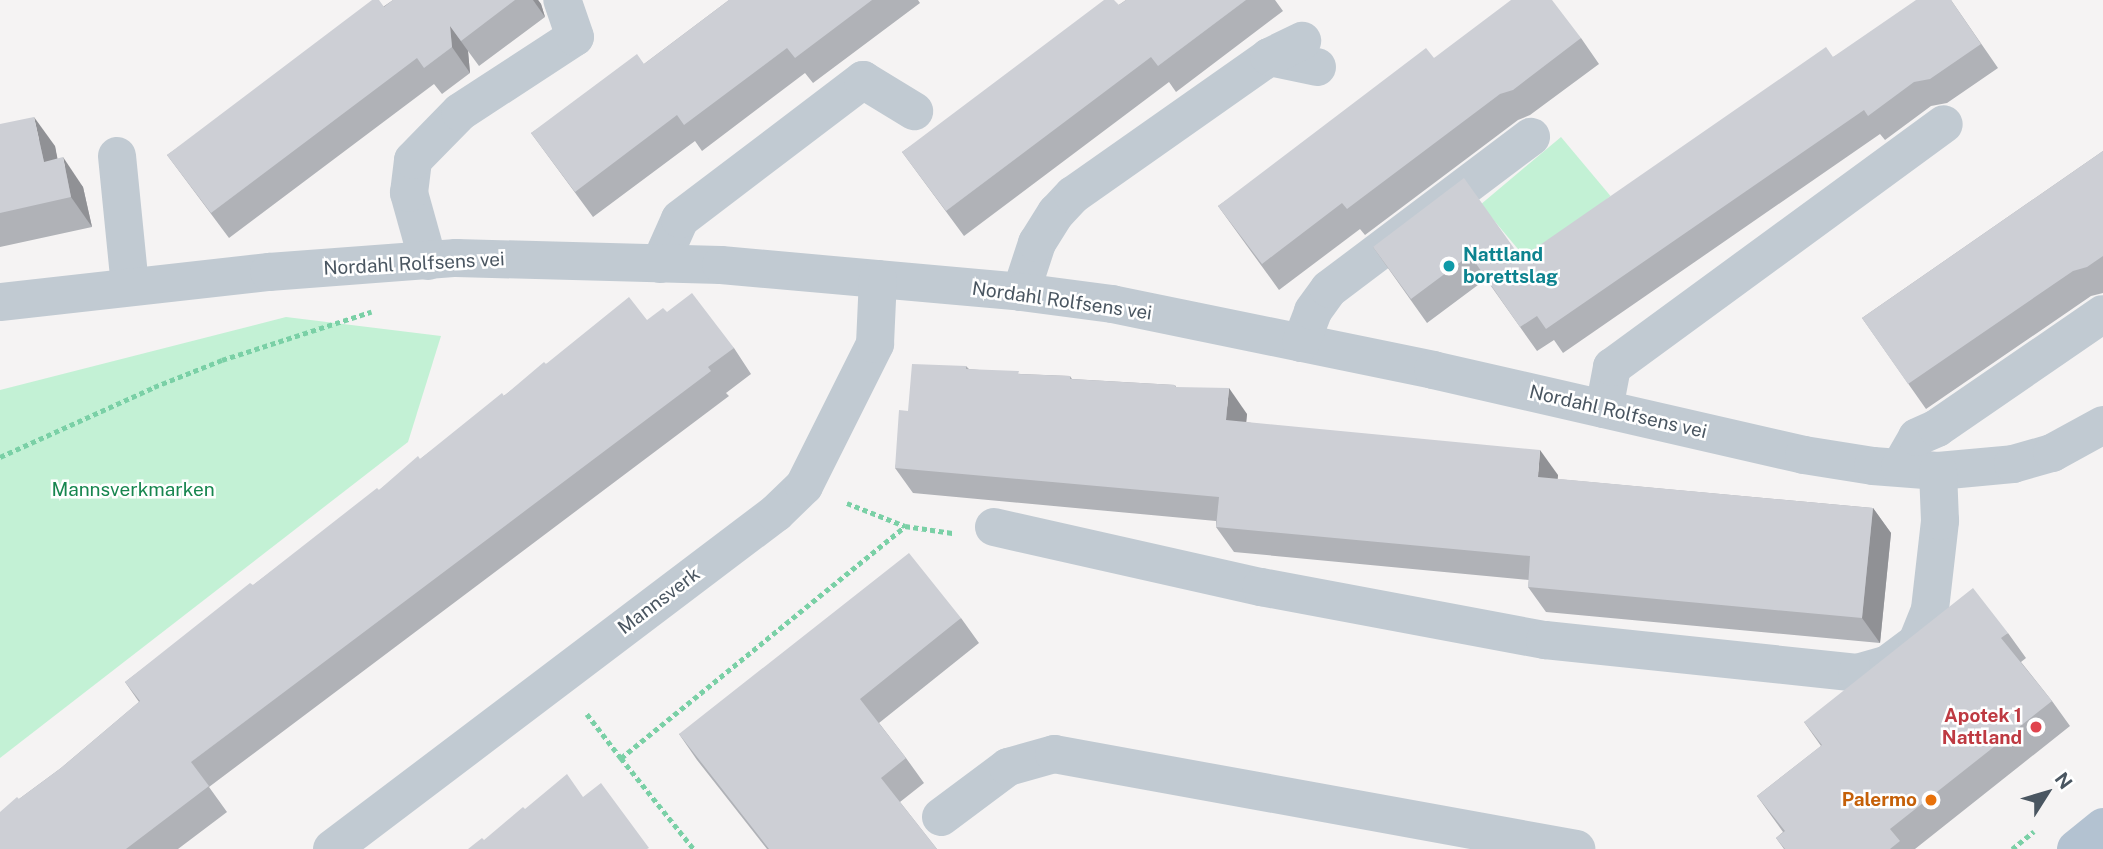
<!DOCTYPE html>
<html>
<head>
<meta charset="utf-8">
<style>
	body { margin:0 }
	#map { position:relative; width:2103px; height:849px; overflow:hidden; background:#f5f3f3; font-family:"Public Sans",sans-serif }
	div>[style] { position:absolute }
	.green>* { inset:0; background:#c3f1d5; transform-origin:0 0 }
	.path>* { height:4.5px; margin-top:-2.25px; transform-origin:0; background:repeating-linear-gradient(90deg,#7ad0a6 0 5px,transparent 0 8.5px) }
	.minor>* { height:38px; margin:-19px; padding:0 19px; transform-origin:19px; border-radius:19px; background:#c1cad2 }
	.major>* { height:38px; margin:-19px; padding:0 19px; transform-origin:19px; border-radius:19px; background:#b3c2d1 }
	.wall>* { inset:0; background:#b0b2b7 }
	.shaded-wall>* { inset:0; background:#909195 }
	.building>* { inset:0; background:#cdcfd5 }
	.dots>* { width:19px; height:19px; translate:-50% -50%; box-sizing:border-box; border:4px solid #fff; border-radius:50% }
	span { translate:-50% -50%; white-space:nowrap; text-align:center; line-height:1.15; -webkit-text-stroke:5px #fff; paint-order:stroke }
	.culture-label { font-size:19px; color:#0d838f; font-weight:700 }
	.left { translate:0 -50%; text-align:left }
	.street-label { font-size:19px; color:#4a5661 }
	.park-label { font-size:19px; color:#17864f }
	.health-label { font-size:19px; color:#be3a42; font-weight:700 }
	.right { translate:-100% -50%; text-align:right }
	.food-label { font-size:19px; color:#c56008; font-weight:700 }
	.north { position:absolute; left:2012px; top:758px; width:70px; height:70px; -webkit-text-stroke:5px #fff; paint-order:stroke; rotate:53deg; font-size:19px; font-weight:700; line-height:28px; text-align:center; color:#4a5661 }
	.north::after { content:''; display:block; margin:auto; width:24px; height:32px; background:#4a5661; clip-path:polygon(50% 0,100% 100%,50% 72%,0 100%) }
</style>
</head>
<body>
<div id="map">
	<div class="green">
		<i style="left:1561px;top:137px;width:77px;height:105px;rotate:50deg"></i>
		<i style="clip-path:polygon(286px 317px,441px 336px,408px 442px,0 758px,0 390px)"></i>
	</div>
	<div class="path">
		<i style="left:0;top:457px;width:169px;rotate:-24.4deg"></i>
		<i style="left:154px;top:387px;width:73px;rotate:-21.7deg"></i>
		<i style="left:222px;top:360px;width:157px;rotate:-17.9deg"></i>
		<i style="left:847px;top:503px;width:62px;rotate:21.6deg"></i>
		<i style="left:905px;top:526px;width:48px;rotate:8.5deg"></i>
		<i style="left:587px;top:714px;width:56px;rotate:52.3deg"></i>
		<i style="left:621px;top:758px;width:367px;rotate:-39.2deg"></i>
		<i style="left:621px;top:758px;width:117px;rotate:51.3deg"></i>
		<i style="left:2012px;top:849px;width:28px;rotate:-39deg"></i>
	</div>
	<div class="minor">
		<i style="left:1269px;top:57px;width:49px;rotate:11.8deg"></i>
		<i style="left:117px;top:156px;width:131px;rotate:84.3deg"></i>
		<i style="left:428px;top:261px;width:71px;rotate:-105.6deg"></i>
		<i style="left:409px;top:193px;width:33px;rotate:-83deg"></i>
		<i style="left:413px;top:160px;width:67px;rotate:-45.6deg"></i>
		<i style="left:460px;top:112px;width:137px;rotate:-33.1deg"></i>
		<i style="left:575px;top:37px;width:39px;rotate:-109deg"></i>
		<i style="left:660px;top:264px;width:49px;rotate:-66deg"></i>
		<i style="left:680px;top:219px;width:230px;rotate:-37.2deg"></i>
		<i style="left:863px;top:80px;width:60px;rotate:31.3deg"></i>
		<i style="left:1021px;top:292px;width:52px;rotate:-71.9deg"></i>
		<i style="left:1037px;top:243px;width:36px;rotate:-58deg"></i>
		<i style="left:1056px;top:213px;width:25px;rotate:-47deg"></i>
		<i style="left:1073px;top:195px;width:240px;rotate:-35.1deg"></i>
		<i style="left:1269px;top:57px;width:37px;rotate:-26deg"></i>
		<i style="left:0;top:302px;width:271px;rotate:-6.4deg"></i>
		<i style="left:269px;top:272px;width:188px;rotate:-4.3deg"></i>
		<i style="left:456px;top:258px;width:265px;rotate:1.5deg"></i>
		<i style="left:721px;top:265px;width:301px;rotate:5.1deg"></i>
		<i style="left:1021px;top:292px;width:92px;rotate:7.5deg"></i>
		<i style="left:1112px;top:304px;width:328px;rotate:11.6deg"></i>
		<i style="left:1433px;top:370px;width:381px;rotate:12.9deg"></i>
		<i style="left:1804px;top:455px;width:70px;rotate:9.1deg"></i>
		<i style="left:1873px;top:466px;width:65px;rotate:4.4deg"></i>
		<i style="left:1938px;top:471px;width:75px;rotate:-5.3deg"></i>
		<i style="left:2013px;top:464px;width:41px;rotate:-15.8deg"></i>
		<i style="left:2052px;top:453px;width:58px;rotate:-28.8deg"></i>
		<i style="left:1301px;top:343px;width:34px;rotate:-69deg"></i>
		<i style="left:1313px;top:311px;width:27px;rotate:-54deg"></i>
		<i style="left:1329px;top:289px;width:253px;rotate:-37deg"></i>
		<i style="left:1604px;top:409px;width:43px;rotate:-79.2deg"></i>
		<i style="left:1612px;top:367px;width:411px;rotate:-36.2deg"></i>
		<i style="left:1900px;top:467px;width:34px;rotate:-60deg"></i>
		<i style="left:1917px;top:437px;width:22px;rotate:-24deg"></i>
		<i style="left:1937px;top:428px;width:201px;rotate:-34.5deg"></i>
		<i style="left:994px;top:527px;width:274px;rotate:12.7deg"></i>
		<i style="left:1261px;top:587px;width:289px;rotate:10.6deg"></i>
		<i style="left:1545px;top:640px;width:314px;rotate:6deg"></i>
		<i style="left:1857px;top:673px;width:32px;rotate:-16deg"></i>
		<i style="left:1888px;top:664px;width:36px;rotate:-37deg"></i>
		<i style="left:1917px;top:642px;width:35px;rotate:-68deg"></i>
		<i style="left:1930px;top:609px;width:89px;rotate:-83.5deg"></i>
		<i style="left:1940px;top:521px;width:50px;rotate:-92.3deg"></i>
		<i style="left:941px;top:817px;width:84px;rotate:-36.7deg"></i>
		<i style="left:1008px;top:767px;width:48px;rotate:-15.8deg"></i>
		<i style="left:1054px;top:754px;width:531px;rotate:10.31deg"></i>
		<i style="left:332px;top:849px;width:557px;rotate:-37.12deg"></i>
		<i style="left:776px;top:513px;width:39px;rotate:-44deg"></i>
		<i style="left:804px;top:486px;width:159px;rotate:-63.4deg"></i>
		<i style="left:875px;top:344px;width:65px;rotate:-87.4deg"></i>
	</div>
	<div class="major">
		<i style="left:2076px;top:849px;width:35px;rotate:-39deg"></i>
	</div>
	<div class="wall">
		<i style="clip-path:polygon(393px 0,538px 0,541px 4px,545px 17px,479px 66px,468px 51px,470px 73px,442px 94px,434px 84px,229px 238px,167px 155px)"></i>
		<i style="clip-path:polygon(729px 0,918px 0,920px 3px,813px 83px,805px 73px,702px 151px,695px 141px,593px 217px,531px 133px,644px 64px)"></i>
		<i style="clip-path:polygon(1126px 0,1275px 0,1283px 11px,1176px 92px,1169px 82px,964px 236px,902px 152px)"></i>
		<i style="clip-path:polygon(1951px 0,1998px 68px,1947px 103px,1931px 106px,1885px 140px,1880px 134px,1563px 353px,1554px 340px,1537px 351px,1486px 279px,1427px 323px,1373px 247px,1521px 258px,1833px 57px)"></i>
		<i style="clip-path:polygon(1581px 38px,1599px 64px,1530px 115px,1518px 120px,1365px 235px,1360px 229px,1279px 290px,1218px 206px,1434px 58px)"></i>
		<i style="clip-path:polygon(0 124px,55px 146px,57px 159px,83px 187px,92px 227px,0 247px)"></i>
		<i style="clip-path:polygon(2103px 151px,2103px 293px,2091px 296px,1926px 409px,1862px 318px)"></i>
		<i style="clip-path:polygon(667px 312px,734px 348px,751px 374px,726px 393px,729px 396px,209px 787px,227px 812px,178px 849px,0 849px,19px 799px,61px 768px,139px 702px,125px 682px,546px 364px)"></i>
		<i style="clip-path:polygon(966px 366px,969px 369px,1021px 374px,1070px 376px,1072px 379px,1175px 385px,1176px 387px,1247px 414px,1246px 422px,1558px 475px,1557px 479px,1873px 508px,1891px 533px,1880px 643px,1546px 612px,1528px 587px,1529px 580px,1234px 552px,1216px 527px,1216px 521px,913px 493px,895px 468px,908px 411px)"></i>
		<i style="clip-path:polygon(961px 618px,979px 643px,879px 723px,906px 758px,924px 783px,900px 802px,937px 849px,767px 849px,697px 760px,679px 734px)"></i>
		<i style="clip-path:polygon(2008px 633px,2026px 658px,2021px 662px,2052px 701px,2070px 726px,1915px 849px,1784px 849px,1776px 838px,1783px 832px,1757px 796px,1821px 746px,1804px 722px)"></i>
	</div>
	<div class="shaded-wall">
		<i style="clip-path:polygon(533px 0,538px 0,541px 4px,545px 17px)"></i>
		<i style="clip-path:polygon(450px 26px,468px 51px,470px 73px,452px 47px)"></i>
		<i style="clip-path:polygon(34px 117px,55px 146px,64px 191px,44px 162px)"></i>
		<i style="clip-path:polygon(63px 157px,83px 187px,92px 227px,71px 197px)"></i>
		<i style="clip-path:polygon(1229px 388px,1247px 414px,1244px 446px,1226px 420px)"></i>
		<i style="clip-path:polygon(1540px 450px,1558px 475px,1556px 502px,1538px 477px)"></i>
		<i style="clip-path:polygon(1873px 508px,1891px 533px,1880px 643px,1862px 618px)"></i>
	</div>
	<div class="building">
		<i style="clip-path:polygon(372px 0,379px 0,384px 7px,393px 0,515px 0,461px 41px,450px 26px,452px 47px,424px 68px,417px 58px,211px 213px,167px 155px)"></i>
		<i style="clip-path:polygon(729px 0,872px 0,795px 58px,787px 48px,684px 125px,677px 115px,575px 192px,531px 133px,637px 54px,644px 64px)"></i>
		<i style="clip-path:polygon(1104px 0,1114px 0,1119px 5px,1126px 0,1246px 0,1158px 66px,1151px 57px,946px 211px,902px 152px)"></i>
		<i style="clip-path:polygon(1511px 0,1552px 0,1581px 38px,1513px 90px,1500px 94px,1347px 209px,1342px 203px,1262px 264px,1218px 206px,1426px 48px,1434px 58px)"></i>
		<i style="clip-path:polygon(1916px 0,1951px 0,1981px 44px,1930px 79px,1914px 82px,1868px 116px,1864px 110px,1546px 329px,1537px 316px,1520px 327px,1470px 255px,1411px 299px,1373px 247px,1464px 178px,1521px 258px,1826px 47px,1833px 57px)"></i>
		<i style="clip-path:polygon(34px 117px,44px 162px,63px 157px,71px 197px,0 213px,0 124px)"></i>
		<i style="clip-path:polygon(2103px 151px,2103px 256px,2087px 267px,2073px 271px,1908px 384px,1862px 318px)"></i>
		<i style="clip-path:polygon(692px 293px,734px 348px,708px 367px,711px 371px,191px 762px,209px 786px,126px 849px,0 849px,0 812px,17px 797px,19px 799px,61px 768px,140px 701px,125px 682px,250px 583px,253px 585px,377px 488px,379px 490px,418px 456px,420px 459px,502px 393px,504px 396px,544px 362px,546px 364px,629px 297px,647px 320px,663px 308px,667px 312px)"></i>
		<i style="clip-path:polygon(912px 364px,966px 366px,966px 369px,1019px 371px,1018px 374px,1070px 376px,1070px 379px,1175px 385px,1175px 387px,1229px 388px,1226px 420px,1540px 450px,1538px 477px,1873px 508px,1862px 618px,1528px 587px,1530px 556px,1216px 527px,1219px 497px,895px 468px,899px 410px,908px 411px)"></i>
		<i style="clip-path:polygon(909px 553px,961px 618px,860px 699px,906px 758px,881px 778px,937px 849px,769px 849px,679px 734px)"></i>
		<i style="clip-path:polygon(1973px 588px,2008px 633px,2001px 638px,2052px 701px,1890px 829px,1900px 841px,1890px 849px,1785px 849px,1776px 838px,1785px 831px,1757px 796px,1822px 745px,1804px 722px)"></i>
		<i style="clip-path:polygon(567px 774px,583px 797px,601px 783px,649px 848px,647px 849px,468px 849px,482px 838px,484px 840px,523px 807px,525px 809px)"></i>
	</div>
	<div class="dots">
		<i style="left:1449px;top:266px;background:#0f9aa8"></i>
		<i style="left:2036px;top:727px;background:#e0444e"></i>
		<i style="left:1931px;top:800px;background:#e8710a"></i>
	</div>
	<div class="culture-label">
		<span class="left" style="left:1463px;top:266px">Nattland<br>borettslag</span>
	</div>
	<div class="street-label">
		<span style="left:414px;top:264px;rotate:-3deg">Nordahl Rolfsens vei</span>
		<span style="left:1062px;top:301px;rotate:8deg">Nordahl Rolfsens vei</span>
		<span style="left:1618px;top:412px;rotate:13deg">Nordahl Rolfsens vei</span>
		<span style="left:659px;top:601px;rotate:-37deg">Mannsverk</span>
	</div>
	<div class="park-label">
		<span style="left:133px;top:490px">Mannsverkmarken</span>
	</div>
	<div class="health-label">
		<span class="right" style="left:2022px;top:727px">Apotek 1<br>Nattland</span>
	</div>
	<div class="food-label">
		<span class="right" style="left:1917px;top:800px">Palermo</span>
	</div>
	<div class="north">N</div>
</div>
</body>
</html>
